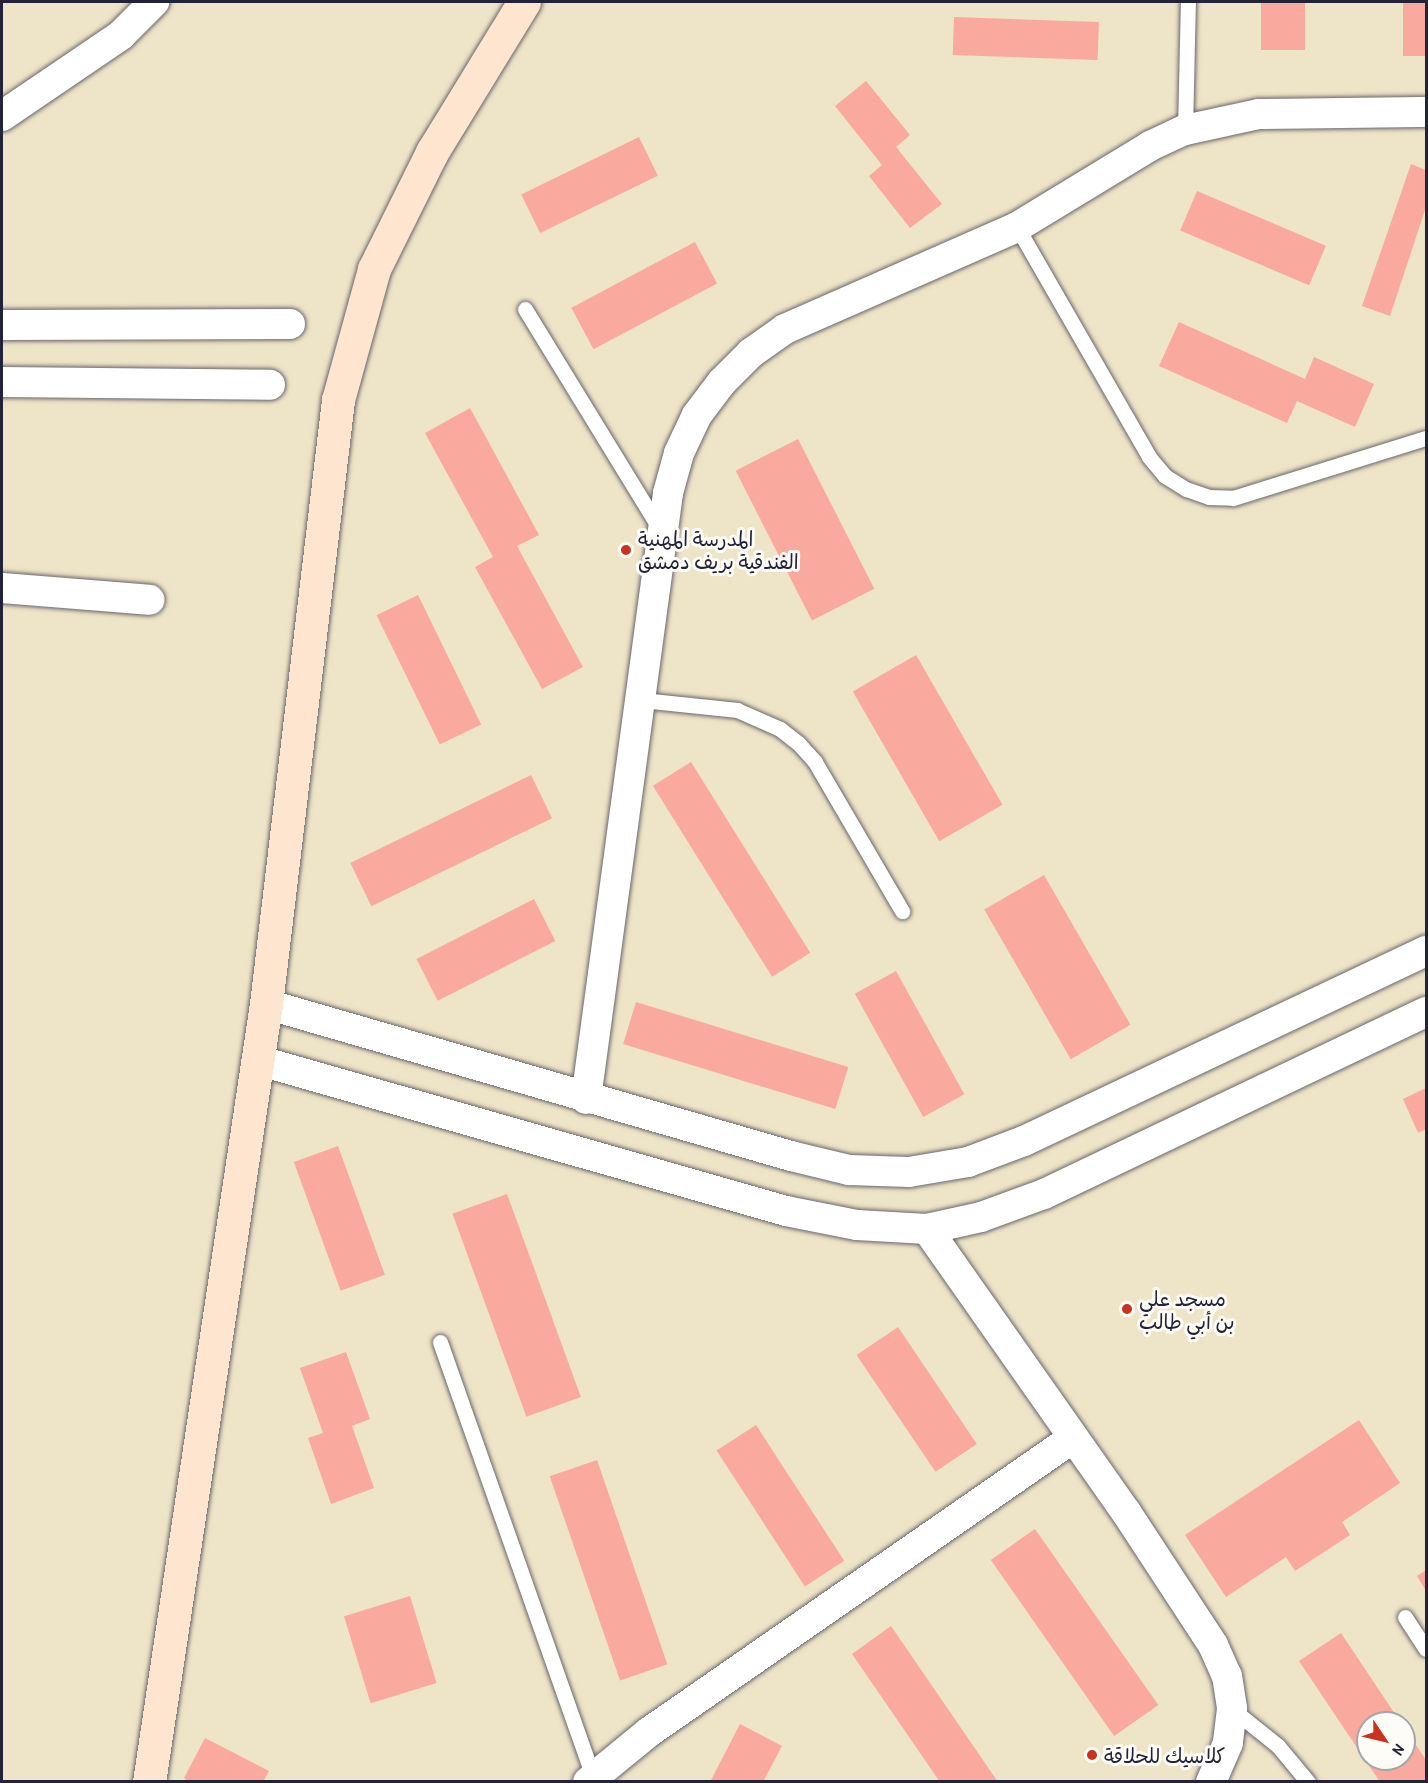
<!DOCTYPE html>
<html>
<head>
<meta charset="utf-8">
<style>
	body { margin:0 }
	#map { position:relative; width:1428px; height:1783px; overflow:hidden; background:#eee4c7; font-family:"Patrick Hand","Playpen Sans Arabic",sans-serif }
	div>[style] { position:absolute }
	.building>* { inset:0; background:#faa99f; transform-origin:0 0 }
	.roads { filter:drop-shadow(0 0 2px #69666c) drop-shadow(0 0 2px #69666c) }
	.lane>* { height:15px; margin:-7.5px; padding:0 7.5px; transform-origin:7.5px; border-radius:7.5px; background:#fff }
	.street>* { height:30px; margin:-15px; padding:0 15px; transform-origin:15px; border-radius:15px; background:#fff }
	.secondary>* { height:33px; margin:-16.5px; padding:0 16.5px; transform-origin:16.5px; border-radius:16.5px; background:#fde5d0 }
	.dots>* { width:16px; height:16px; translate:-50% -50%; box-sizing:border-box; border:3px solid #fdfcf7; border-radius:50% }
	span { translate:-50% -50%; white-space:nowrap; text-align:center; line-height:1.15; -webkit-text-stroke:6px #fdfcf7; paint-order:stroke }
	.poi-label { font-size:20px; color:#22223b }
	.left { translate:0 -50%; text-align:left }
	.frame { position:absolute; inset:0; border:3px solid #22223b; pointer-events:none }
	.north { position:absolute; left:1356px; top:1711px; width:60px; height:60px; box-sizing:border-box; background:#fdfcf7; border:2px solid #a5a5ac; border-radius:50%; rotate:125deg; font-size:16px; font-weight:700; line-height:24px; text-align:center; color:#22223b }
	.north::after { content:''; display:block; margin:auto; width:21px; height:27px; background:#c8321e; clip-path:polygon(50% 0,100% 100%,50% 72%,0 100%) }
</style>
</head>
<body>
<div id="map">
	<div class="building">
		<i style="left:1261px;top:2px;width:44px;height:48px"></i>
		<i style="left:1403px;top:2px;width:23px;height:54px"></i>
		<i style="left:954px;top:17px;width:145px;height:38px;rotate:2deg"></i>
		<i style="clip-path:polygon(866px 81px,910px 135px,896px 147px,942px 204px,910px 228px,869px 176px,882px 165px,835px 106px)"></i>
		<i style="left:639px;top:137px;width:43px;height:131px;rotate:64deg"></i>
		<i style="clip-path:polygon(1411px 164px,1426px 170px,1426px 207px,1390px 316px,1362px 306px)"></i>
		<i style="left:1197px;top:191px;width:140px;height:43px;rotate:23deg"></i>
		<i style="left:695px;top:242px;width:47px;height:140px;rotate:62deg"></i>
		<i style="clip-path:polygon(1179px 322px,1305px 379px,1314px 357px,1374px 384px,1355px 427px,1297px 401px,1287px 423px,1159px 366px)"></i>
		<i style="clip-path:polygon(470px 408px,539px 535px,517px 546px,583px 667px,542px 689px,475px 567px,493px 557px,425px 433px)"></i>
		<i style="left:798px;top:439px;width:168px;height:70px;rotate:63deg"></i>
		<i style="left:418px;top:595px;width:144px;height:46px;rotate:64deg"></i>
		<i style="left:916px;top:655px;width:173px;height:73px;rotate:60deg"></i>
		<i style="left:691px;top:762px;width:225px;height:45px;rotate:58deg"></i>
		<i style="left:531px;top:775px;width:48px;height:201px;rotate:64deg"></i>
		<i style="left:1044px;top:875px;width:173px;height:69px;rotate:60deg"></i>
		<i style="left:534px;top:899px;width:47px;height:132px;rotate:63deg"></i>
		<i style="left:896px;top:971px;width:141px;height:47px;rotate:61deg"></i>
		<i style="left:636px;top:1002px;width:222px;height:44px;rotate:17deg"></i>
		<i style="clip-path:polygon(1426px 1088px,1426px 1129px,1418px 1133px,1403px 1099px)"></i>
		<i style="left:338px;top:1146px;width:137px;height:47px;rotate:70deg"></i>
		<i style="left:507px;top:1194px;width:216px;height:58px;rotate:70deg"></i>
		<i style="left:898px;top:1327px;width:141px;height:50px;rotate:56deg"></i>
		<i style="clip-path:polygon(346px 1352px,370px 1419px,352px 1426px,374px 1488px,331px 1504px,308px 1438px,323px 1433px,300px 1368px)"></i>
		<i style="clip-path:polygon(1359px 1420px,1400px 1483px,1342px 1522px,1350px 1535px,1295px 1571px,1286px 1557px,1226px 1597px,1185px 1535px)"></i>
		<i style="left:756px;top:1425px;width:162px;height:47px;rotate:57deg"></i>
		<i style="left:597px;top:1460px;width:216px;height:50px;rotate:71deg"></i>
		<i style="left:1035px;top:1529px;width:215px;height:54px;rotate:55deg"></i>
		<i style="clip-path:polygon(1426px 1570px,1426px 1591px,1417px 1576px)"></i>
		<i style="left:410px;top:1596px;width:91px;height:69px;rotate:73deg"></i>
		<i style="clip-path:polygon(891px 1626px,998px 1782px,940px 1782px,852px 1654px)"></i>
		<i style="clip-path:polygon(1341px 1633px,1401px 1723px,1368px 1723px,1368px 1759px,1404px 1759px,1404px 1727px,1426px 1760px,1426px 1782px,1380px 1782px,1299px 1661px)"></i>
		<i style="clip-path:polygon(740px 1724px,782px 1746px,763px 1782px,710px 1782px)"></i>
		<i style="clip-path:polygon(205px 1738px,269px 1771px,263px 1782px,190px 1782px,184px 1778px)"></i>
	</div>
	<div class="roads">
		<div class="lane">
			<i style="left:1185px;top:130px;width:128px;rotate:-88.7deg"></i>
			<i style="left:1017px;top:227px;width:265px;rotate:60.1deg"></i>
			<i style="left:1149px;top:457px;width:25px;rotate:50deg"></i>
			<i style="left:1165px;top:476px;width:25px;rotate:32deg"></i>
			<i style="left:1186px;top:489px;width:24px;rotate:19deg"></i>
			<i style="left:1209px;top:497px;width:24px;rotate:2deg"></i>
			<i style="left:1233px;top:498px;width:202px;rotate:-17.3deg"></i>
			<i style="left:525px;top:309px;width:258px;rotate:58.5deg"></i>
			<i style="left:642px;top:700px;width:96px;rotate:6deg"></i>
			<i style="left:737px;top:710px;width:47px;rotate:23.8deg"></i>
			<i style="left:780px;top:729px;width:24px;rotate:38deg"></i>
			<i style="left:799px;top:744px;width:24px;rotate:48deg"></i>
			<i style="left:815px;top:762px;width:173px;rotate:59.7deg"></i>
			<i style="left:440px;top:1342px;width:461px;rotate:70.6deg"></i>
			<i style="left:1405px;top:1617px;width:38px;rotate:57deg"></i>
			<i style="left:1232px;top:1709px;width:59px;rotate:38.8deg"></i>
			<i style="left:1278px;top:1746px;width:47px;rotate:50.2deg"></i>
		</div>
		<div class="street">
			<i style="left:2px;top:116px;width:144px;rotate:-34.2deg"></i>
			<i style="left:121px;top:35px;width:47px;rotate:-45deg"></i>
			<i style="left:2px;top:325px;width:288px;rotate:-0.2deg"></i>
			<i style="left:2px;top:382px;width:268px;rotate:0.6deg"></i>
			<i style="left:2px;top:588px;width:148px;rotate:4.6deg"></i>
			<i style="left:266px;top:1004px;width:547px;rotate:16.15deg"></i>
			<i style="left:791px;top:1156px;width:60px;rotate:13.6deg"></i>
			<i style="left:849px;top:1170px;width:60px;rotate:1.9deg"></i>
			<i style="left:909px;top:1172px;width:60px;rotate:-9.6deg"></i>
			<i style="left:968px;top:1162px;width:60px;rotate:-20.6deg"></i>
			<i style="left:1024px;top:1141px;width:445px;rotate:-25.3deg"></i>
			<i style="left:257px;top:1060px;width:550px;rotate:15.93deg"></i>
			<i style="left:786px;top:1211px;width:72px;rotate:11.2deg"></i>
			<i style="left:857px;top:1225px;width:70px;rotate:3.3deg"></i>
			<i style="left:927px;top:1229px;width:55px;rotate:-12.5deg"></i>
			<i style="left:981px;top:1217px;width:67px;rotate:-20.1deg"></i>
			<i style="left:1044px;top:1194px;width:423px;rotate:-25.5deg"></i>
			<i style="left:586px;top:1099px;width:612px;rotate:-82.29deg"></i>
			<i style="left:668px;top:493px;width:41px;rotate:-74.6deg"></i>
			<i style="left:679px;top:453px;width:42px;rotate:-64.7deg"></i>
			<i style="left:697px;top:415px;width:41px;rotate:-52.9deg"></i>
			<i style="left:722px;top:382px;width:41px;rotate:-45deg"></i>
			<i style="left:751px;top:353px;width:42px;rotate:-35.2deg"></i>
			<i style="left:785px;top:329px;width:253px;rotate:-23.7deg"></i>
			<i style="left:1017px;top:227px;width:156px;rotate:-31.3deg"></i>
			<i style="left:1150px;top:146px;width:38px;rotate:-25deg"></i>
			<i style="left:1185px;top:130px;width:76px;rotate:-12.2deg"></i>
			<i style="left:1259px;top:114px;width:167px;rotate:-0.7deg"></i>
			<i style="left:927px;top:1229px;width:346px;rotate:54.9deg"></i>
			<i style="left:1126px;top:1512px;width:159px;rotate:56.8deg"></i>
			<i style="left:1213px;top:1645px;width:34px;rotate:66deg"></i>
			<i style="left:1227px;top:1676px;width:33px;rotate:81deg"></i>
			<i style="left:1232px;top:1709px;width:34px;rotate:97deg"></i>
			<i style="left:1228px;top:1743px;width:43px;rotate:113.6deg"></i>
			<i style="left:588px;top:1782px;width:79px;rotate:-39.3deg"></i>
			<i style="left:649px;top:1732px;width:516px;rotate:-34.74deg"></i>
		</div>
		<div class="secondary">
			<i style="left:149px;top:1782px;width:787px;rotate:-81.45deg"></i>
			<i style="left:266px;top:1004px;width:608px;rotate:-83.2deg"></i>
			<i style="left:338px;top:400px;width:136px;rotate:-74.6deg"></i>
			<i style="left:374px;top:269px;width:131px;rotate:-63.6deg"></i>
			<i style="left:432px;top:152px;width:176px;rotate:-58.5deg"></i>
		</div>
	</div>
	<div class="dots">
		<i style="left:626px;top:550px;background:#c8321e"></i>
		<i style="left:1127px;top:1309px;background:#c8321e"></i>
		<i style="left:1092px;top:1755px;background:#c8321e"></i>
	</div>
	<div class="poi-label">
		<span class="left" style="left:638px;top:550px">المدرسة المهنية<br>الفندقية بريف دمشق</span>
		<span class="left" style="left:1139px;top:1310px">مسجد علي<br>بن أبي طالب</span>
		<span class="left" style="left:1104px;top:1755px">كلاسيك للحلاقة</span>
	</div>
	<div class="frame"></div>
	<div class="north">N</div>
</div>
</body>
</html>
